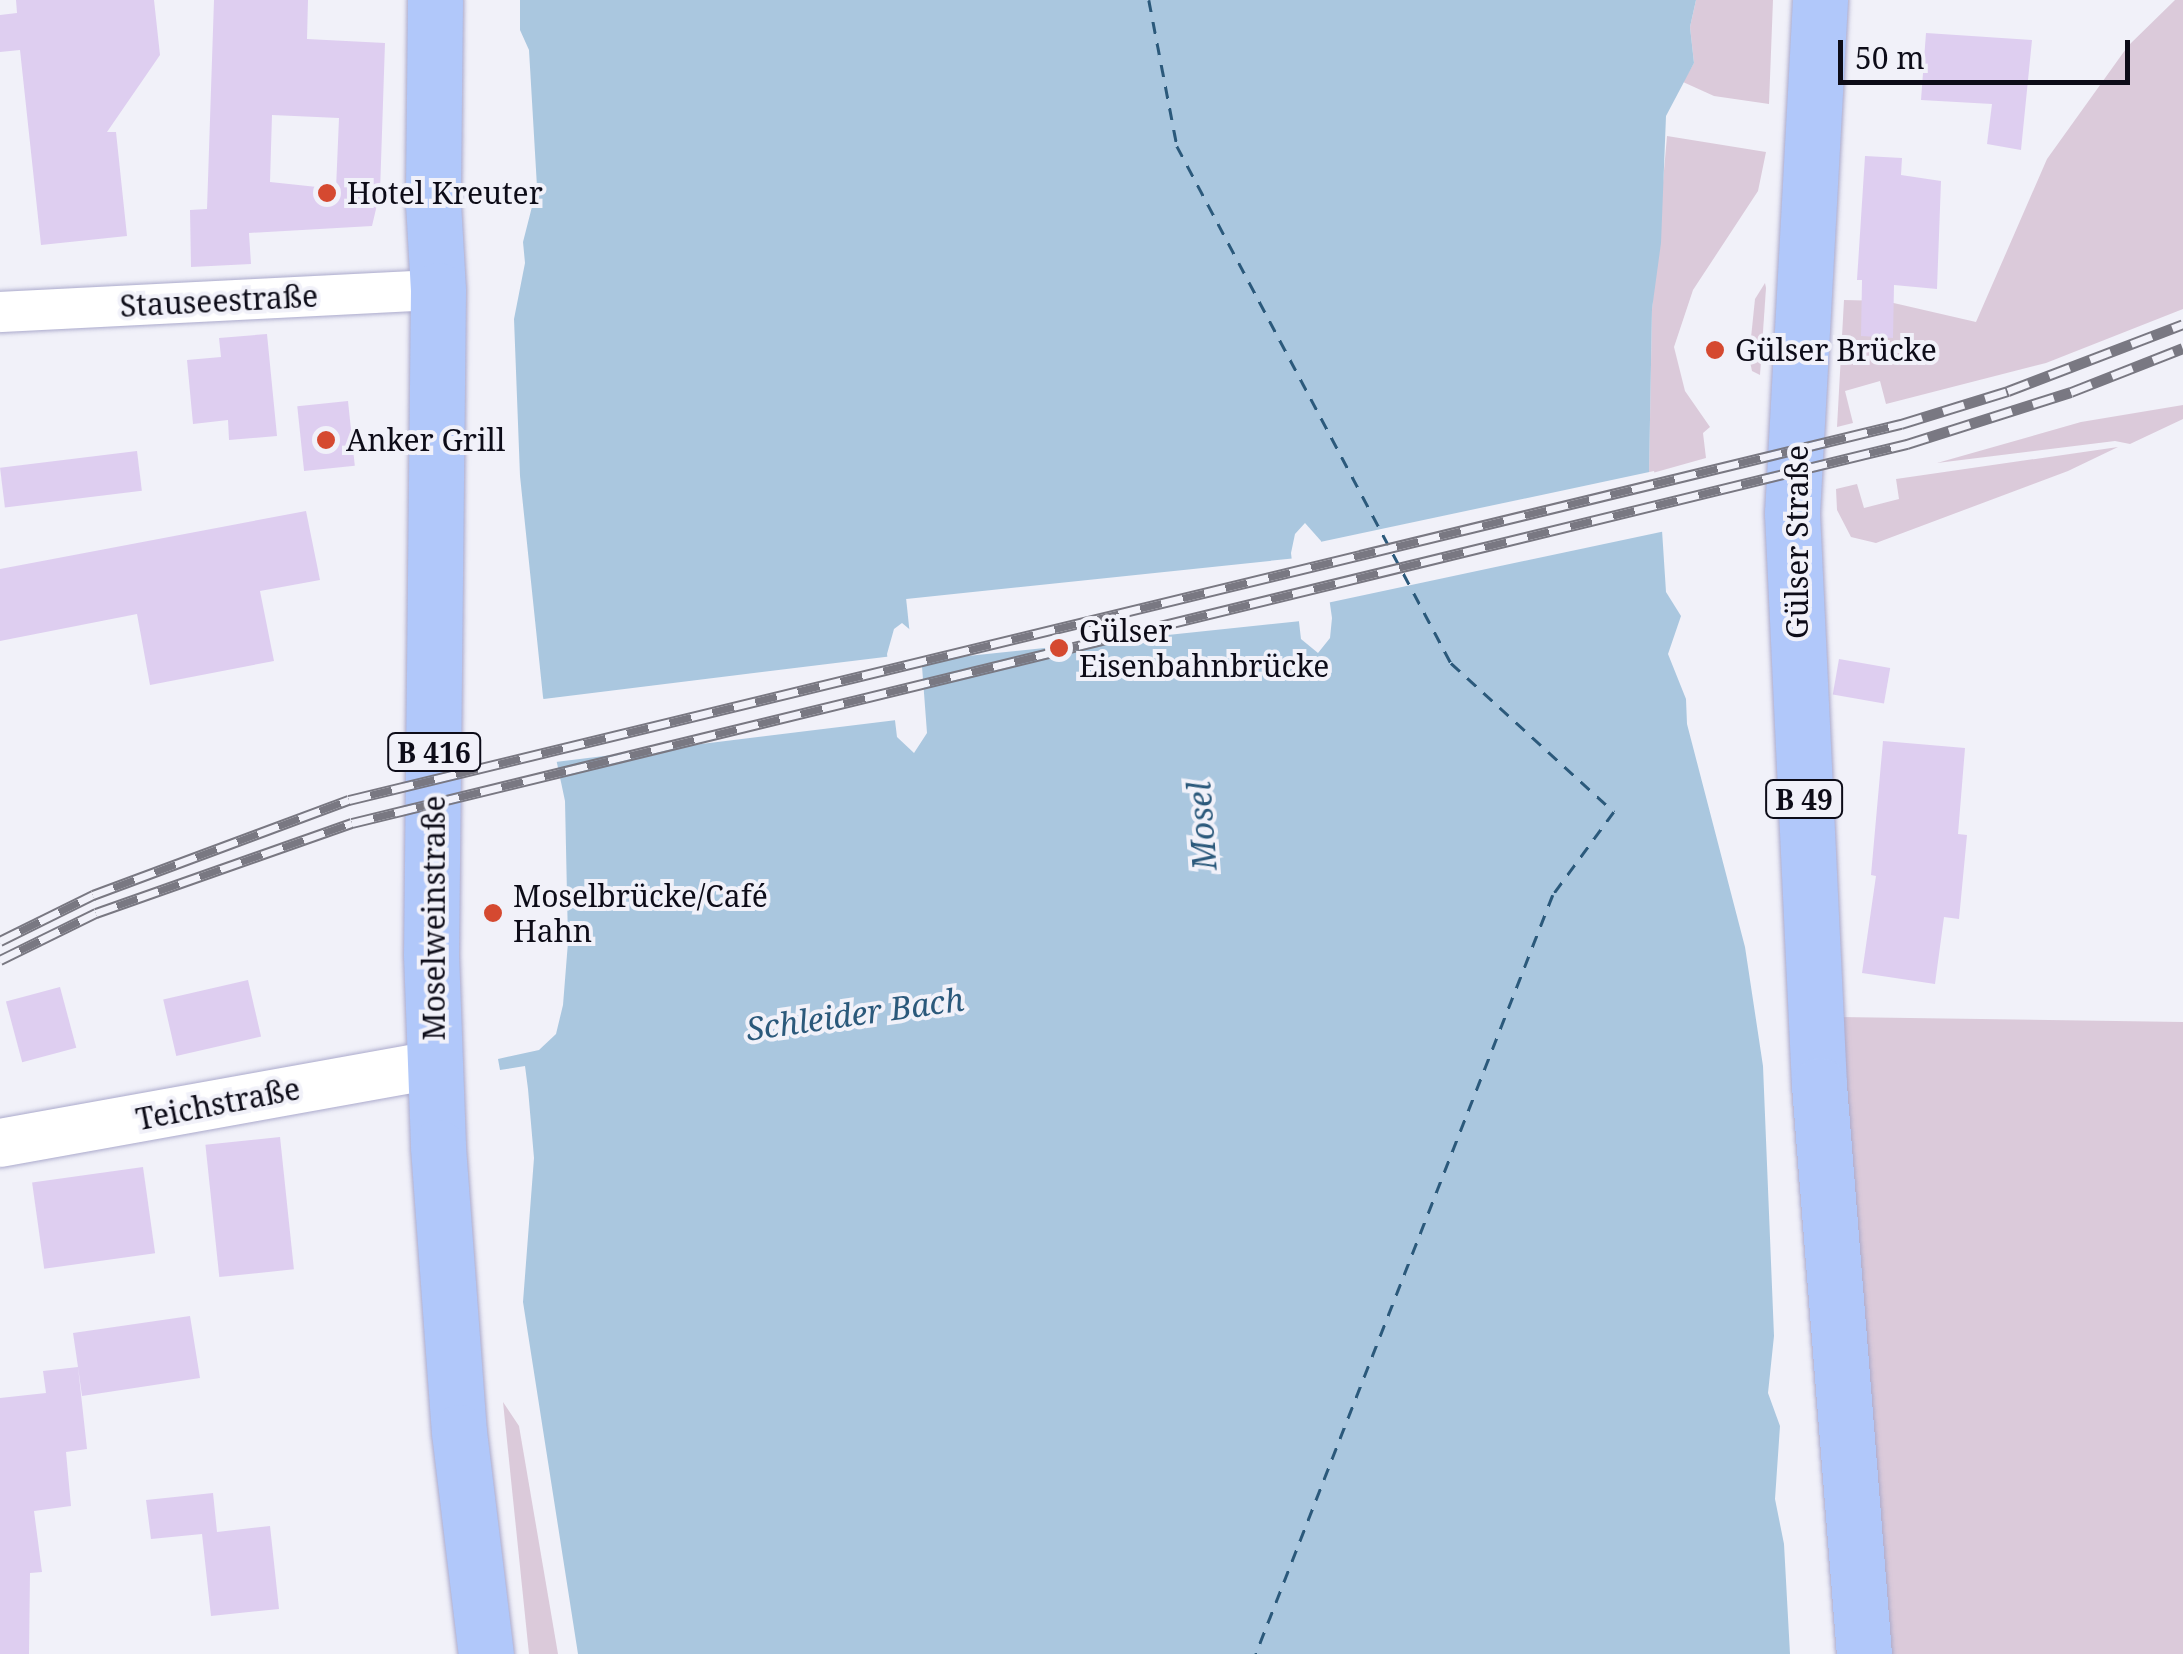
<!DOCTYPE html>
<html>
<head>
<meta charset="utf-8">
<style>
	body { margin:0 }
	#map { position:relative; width:2183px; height:1654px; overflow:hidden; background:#f1f1f9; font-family:"Noto Serif",serif }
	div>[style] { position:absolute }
	.green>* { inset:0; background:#dbcada }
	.water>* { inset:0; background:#aac7df }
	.pier>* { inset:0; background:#f1f1f9; transform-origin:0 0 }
	.ferry>* { height:2.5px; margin-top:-1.25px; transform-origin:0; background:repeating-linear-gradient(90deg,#2b597b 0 12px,transparent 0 22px) }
	.building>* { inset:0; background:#decef0; transform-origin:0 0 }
	.roads { filter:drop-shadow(0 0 2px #abaacc) drop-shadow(0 0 2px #abaacc) }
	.minor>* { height:40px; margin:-20px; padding:0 20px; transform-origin:20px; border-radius:20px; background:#fff }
	.tertiary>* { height:48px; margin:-24px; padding:0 24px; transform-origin:24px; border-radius:24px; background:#fff }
	.primary>* { height:55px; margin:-27.5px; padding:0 27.5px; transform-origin:27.5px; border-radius:27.5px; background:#b1c8fa }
	.rail>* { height:11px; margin-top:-5.5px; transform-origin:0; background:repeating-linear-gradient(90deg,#f1f1f9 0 22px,#797882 0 44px); box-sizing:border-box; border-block:2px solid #797882 }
	.dots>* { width:28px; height:28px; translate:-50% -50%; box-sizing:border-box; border:5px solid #f1f1f9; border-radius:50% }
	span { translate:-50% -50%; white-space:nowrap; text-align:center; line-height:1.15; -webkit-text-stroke:8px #f1f1f9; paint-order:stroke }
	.shield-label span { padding:2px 8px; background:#f1f1f9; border:2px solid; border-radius:8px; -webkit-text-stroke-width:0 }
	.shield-label { font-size:28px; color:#0d0c18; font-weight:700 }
	.poi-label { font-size:30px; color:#0d0c18 }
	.left { translate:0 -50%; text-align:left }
	.street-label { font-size:30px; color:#0d0c18 }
	.water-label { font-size:32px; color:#2b597b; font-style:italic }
	.scale { position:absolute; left:1838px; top:40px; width:292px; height:45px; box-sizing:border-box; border:5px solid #0d0c18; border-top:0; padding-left:12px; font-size:30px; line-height:35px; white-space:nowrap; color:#0d0c18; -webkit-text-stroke:8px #f1f1f9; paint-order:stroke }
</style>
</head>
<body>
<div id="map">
	<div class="green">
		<i style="clip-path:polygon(1696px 0,1773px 0,1769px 104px,1714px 96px,1683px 82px,1694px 63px,1690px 27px)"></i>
		<i style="clip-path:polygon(2175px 0,2183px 0,2183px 309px,2046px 363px,1886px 404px,1880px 381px,1845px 391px,1853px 423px,1837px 427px,1844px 300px,1885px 301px,1976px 322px,2047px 159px,2128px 46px)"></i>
		<i style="clip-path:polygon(1667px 136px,1766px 152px,1758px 191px,1693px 290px,1674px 347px,1685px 391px,1710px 427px,1703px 433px,1706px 458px,1649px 474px,1652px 309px)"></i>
		<i style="clip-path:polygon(1765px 283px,1766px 288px,1760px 375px,1752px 371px,1749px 357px,1755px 299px)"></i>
		<i style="clip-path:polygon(2183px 405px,2183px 419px,2130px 444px,2115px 441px,1937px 463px,2081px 422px)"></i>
		<i style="clip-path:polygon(2118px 447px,2068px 471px,1876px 543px,1851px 537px,1837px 510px,1836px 489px,1857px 484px,1864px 508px,1899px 499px,1896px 479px)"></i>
		<i style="clip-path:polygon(1839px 1017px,2183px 1022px,2183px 1654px,1889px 1654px)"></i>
		<i style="clip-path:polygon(503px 1402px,519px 1426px,558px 1654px,529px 1654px)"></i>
	</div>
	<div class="water">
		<i style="clip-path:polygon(evenodd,520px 0,1696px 0,1690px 27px,1694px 63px,1666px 116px,1661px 243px,1652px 309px,1649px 474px,1662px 530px,1666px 592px,1681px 616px,1668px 654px,1686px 699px,1687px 724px,1745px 947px,1763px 1066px,1774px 1336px,1768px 1393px,1780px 1426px,1775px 1499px,1784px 1544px,1790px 1654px,578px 1654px,523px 1302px,534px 1158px,528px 1089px,525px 1066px,500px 1070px,498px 1059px,539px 1050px,556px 1034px,563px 1005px,568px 942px,565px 801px,543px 697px,520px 476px,514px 319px,525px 263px,523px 242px,537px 187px,529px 50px,520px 30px,520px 0,1305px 523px,1321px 541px,1332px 618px,1330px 638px,1318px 653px,1301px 639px,1291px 553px,1295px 534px,1305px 523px,520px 0,902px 623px,914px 633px,921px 653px,927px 733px,914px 753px,897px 737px,887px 654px,894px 629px,902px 623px)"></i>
	</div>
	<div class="pier">
		<i style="left:1654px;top:471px;width:61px;height:345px;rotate:78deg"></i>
		<i style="left:1297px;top:558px;width:63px;height:393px;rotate:84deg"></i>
		<i style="left:893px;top:656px;width:64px;height:356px;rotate:83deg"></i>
	</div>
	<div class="ferry">
		<i style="left:1149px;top:0;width:149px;rotate:79.1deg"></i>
		<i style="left:1177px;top:146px;width:585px;rotate:62.08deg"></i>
		<i style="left:1451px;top:663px;width:221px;rotate:42.4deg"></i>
		<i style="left:1614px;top:812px;width:103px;rotate:126.3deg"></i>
		<i style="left:1553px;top:895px;width:815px;rotate:111.37deg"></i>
	</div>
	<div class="building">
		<i style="clip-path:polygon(16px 0,154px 0,160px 55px,107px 132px,116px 132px,127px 236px,41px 245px,20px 50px,0 52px,0 15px,17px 13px)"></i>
		<i style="clip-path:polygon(evenodd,214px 0,308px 0,307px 39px,385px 43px,380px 192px,372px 226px,249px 233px,251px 264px,191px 267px,190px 210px,207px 209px,214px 0,272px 115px,339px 118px,336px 189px,270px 182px,272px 115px)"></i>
		<i style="clip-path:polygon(1926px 33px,2032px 40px,2021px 150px,1987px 144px,1992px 104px,1921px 100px)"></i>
		<i style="clip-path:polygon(1865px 156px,1902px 158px,1901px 175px,1941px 181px,1937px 289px,1894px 285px,1893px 338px,1861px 336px,1862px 280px,1857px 280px)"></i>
		<i style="clip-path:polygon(267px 334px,277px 436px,229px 440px,228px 420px,193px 424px,187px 360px,221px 357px,219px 338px)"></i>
		<i style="left:348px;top:401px;width:65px;height:51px;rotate:84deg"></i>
		<i style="left:137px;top:451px;width:40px;height:138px;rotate:83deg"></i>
		<i style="clip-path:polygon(306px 511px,320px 580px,260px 591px,274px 661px,150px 685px,137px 614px,0 641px,0 569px)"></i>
		<i style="left:1839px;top:659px;width:52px;height:36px;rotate:10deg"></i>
		<i style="clip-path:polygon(1883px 741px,1965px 748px,1958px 834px,1967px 835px,1959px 919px,1944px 917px,1935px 984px,1862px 973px,1876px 876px,1871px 875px)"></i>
		<i style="left:248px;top:980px;width:58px;height:87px;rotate:77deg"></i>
		<i style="left:60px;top:987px;width:63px;height:56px;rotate:75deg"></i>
		<i style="left:280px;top:1137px;width:133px;height:75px;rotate:84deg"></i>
		<i style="left:143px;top:1167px;width:87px;height:112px;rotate:82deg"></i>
		<i style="clip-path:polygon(190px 1316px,200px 1378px,82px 1396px,78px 1367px,87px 1449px,66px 1452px,71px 1506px,34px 1511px,42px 1572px,30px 1573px,29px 1654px,0 1654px,0 1398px,46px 1393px,43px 1371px,78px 1367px,73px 1333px)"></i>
		<i style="clip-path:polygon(213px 1493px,217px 1532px,270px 1526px,279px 1609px,211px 1616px,202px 1534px,151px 1539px,146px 1500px)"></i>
	</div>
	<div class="roads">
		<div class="minor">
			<i style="left:0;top:312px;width:439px;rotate:-2.9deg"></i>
		</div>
		<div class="tertiary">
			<i style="left:0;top:1143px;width:442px;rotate:-10.2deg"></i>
		</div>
		<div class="primary">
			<i style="left:435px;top:0;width:203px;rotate:90.6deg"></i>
			<i style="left:433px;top:203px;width:87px;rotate:86.7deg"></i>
			<i style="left:438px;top:290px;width:664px;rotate:90.6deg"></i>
			<i style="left:431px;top:954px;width:193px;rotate:87.9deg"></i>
			<i style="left:438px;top:1147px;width:286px;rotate:85.8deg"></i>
			<i style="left:459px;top:1432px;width:224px;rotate:83.1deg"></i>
			<i style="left:1820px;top:0;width:514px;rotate:93.12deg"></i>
			<i style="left:1792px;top:513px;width:573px;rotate:87.3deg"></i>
			<i style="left:1819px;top:1085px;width:571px;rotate:85.48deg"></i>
		</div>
	</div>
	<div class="rail">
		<i style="left:0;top:941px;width:104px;rotate:-26.3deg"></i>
		<i style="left:93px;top:895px;width:273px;rotate:-20.4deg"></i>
		<i style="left:349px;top:800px;width:1597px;rotate:-13.62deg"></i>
		<i style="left:1901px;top:424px;width:112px;rotate:-17.1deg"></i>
		<i style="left:2008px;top:391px;width:187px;rotate:-20.9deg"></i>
		<i style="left:0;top:960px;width:107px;rotate:-26.1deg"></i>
		<i style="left:96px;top:913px;width:271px;rotate:-19.4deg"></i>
		<i style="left:352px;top:823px;width:1601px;rotate:-13.7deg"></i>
		<i style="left:1907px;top:444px;width:172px;rotate:-17.6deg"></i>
		<i style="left:2071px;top:392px;width:120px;rotate:-21.4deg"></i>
	</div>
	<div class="dots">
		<i style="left:327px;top:193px;background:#d54930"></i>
		<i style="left:1715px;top:350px;background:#d54930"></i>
		<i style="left:326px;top:440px;background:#d54930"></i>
		<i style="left:1059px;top:648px;background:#d54930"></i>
		<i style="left:493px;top:913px;background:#d54930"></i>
	</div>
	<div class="shield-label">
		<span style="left:434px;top:752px">B 416</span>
		<span style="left:1804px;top:799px">B 49</span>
	</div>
	<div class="poi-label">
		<span class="left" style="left:347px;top:193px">Hotel Kreuter</span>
		<span class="left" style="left:1735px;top:350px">Gülser Brücke</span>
		<span class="left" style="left:346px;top:440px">Anker Grill</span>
		<span class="left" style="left:1079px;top:648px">Gülser<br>Eisenbahnbrücke</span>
		<span class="left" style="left:513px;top:913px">Moselbrücke/Café<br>Hahn</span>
	</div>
	<div class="street-label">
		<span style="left:219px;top:301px;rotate:-3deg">Stauseestraße</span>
		<span style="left:1797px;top:542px;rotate:-90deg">Gülser Straße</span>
		<span style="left:434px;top:918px;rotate:-90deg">Moselweinstraße</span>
		<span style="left:218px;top:1104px;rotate:-11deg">Teichstraße</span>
	</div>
	<div class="water-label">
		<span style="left:1202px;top:826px;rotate:-94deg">Mosel</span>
		<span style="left:855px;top:1014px;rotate:-8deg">Schleider Bach</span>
	</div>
	<div class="scale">50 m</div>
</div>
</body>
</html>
